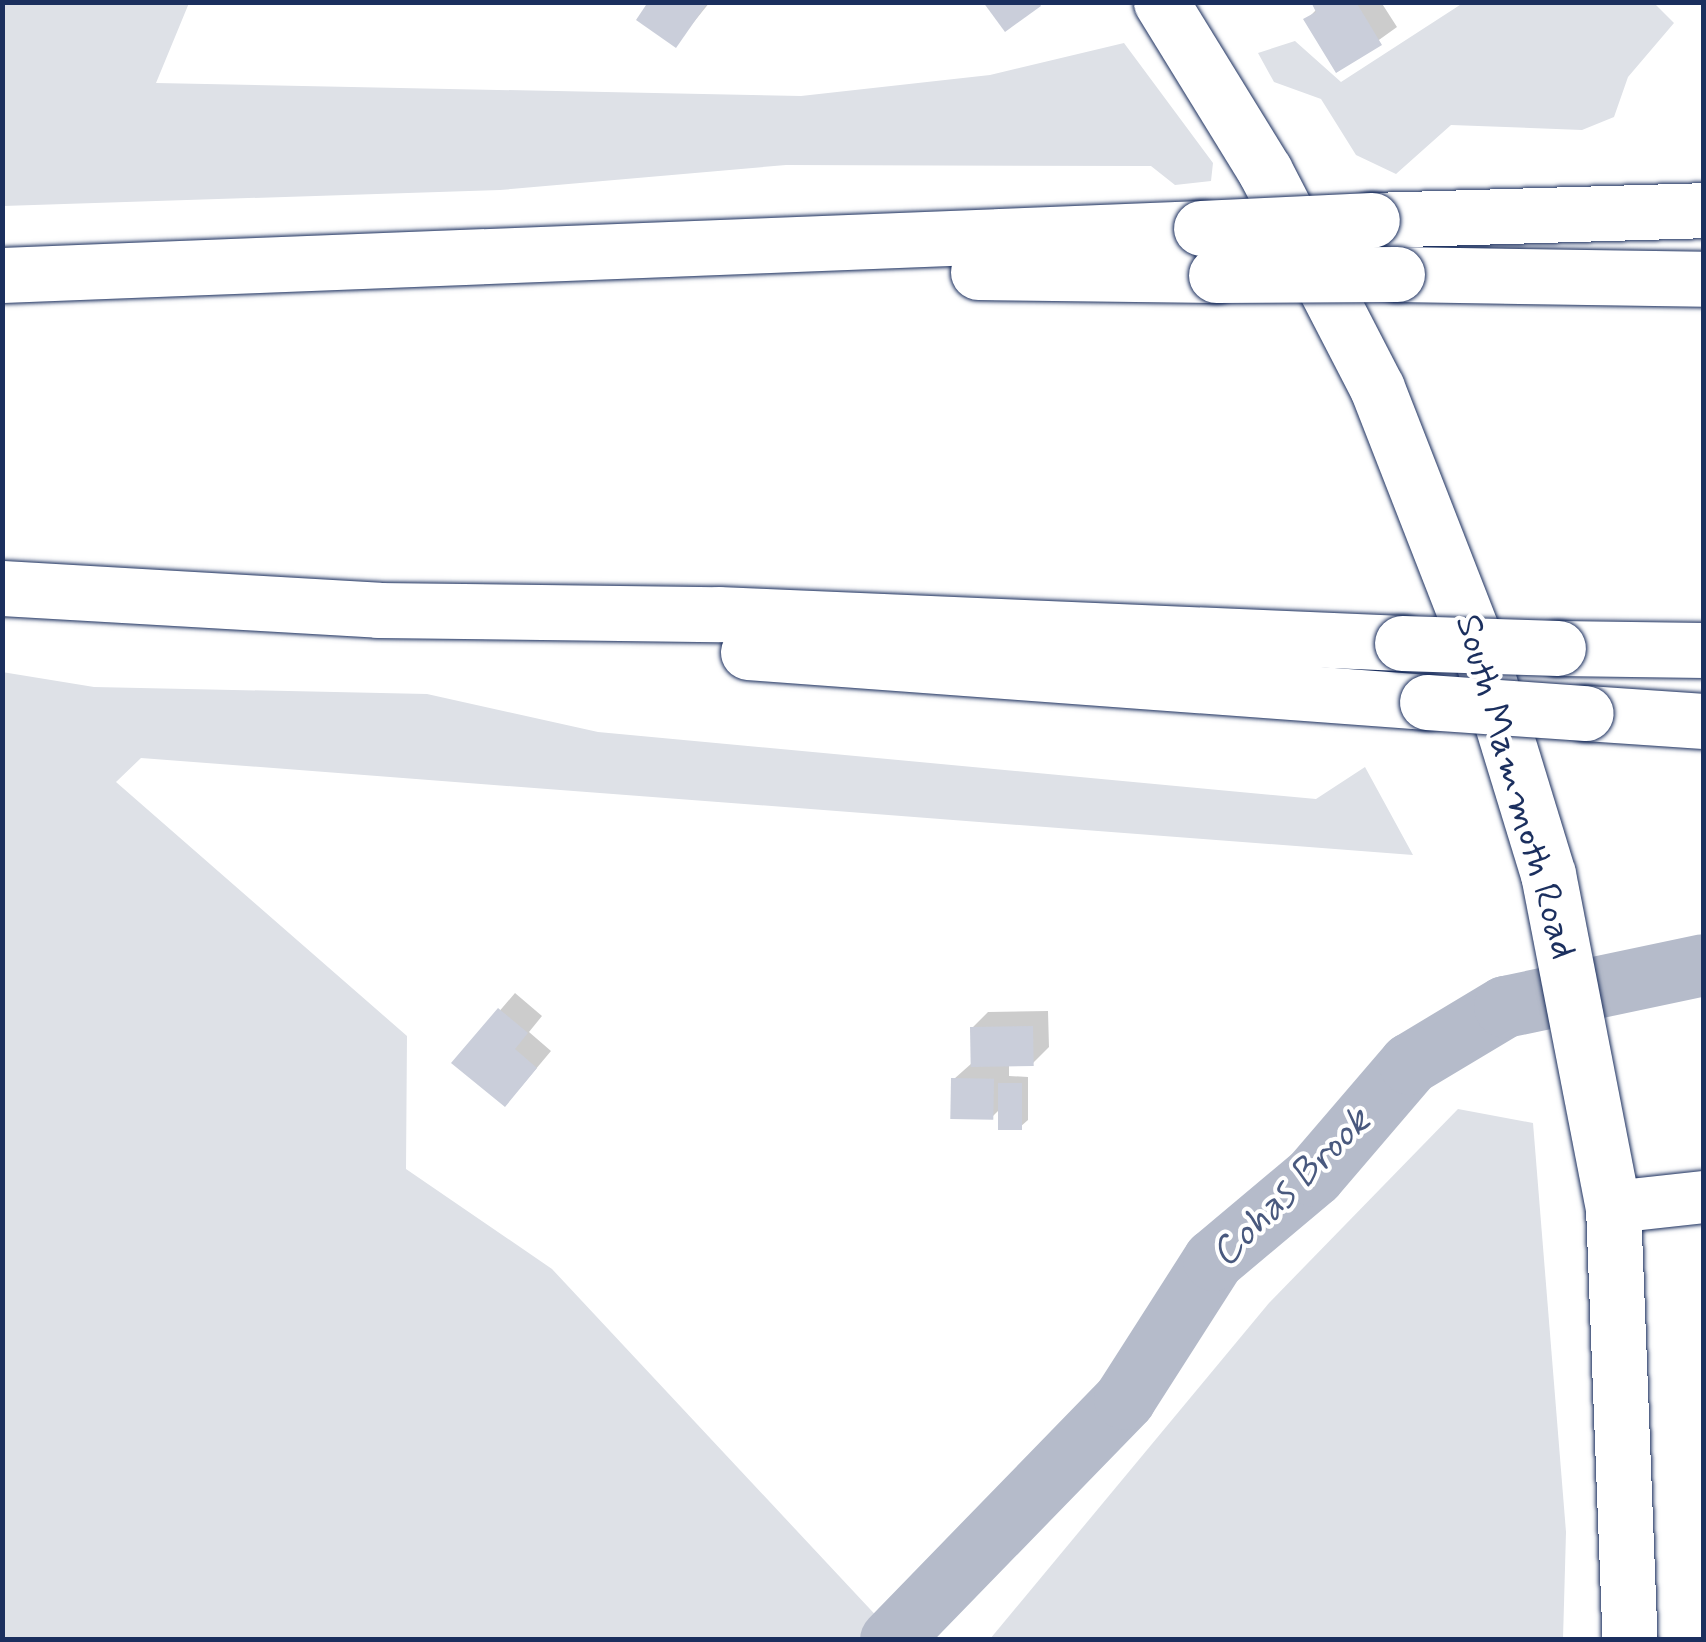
<!DOCTYPE html>
<html>
<head>
<meta charset="utf-8">
<style>
	body { margin:0 }
	#map { position:relative; width:1706px; height:1642px; overflow:hidden; background:#fff; font-family:Mynerve,sans-serif }
	div>[style] { position:absolute }
	.green>* { inset:0; background:#dee1e7 }
	.shadow>* { inset:0; background:#0003 }
	.river>* { height:62px; margin:-31px; padding:0 31px; transform-origin:31px; border-radius:31px; background:#b5bbca }
	.building>* { inset:0; background:#caceda; transform-origin:0 0 }
	.roads { filter:drop-shadow(0 0 2px #1b2f5e) drop-shadow(0 0 2px #1b2f5e) }
	.minor>* { height:52px; margin:-26px; padding:0 26px; transform-origin:26px; border-radius:26px; background:#fff }
	.major>* { height:55px; margin:-27.5px; padding:0 27.5px; transform-origin:27.5px; border-radius:27.5px; background:#fff }
	.highway>* { height:55px; margin:-27.5px; padding:0 27.5px; transform-origin:27.5px; border-radius:27.5px; background:#fff }
	.bridges { filter:drop-shadow(0 0 2px #1b2f5e) drop-shadow(0 0 2px #1b2f5e) }
	.highway-bridge>* { height:55px; margin:-27.5px; padding:0 27.5px; transform-origin:27.5px; border-radius:27.5px; background:#fff }
	span { translate:-50% -50%; white-space:nowrap; text-align:center; line-height:1.15; -webkit-text-stroke:8px #fff; paint-order:stroke }
	.street-label { font-size:38px; color:#1b2f5e }
	.water-label { font-size:40px; color:#49597e; font-style:italic }
	.frame { position:absolute; inset:0; border:5px solid #1b2f5e; pointer-events:none }
</style>
</head>
<body>
<div id="map">
	<div class="green">
		<i style="clip-path:polygon(2px 3px,189px 3px,156px 83px,801px 96px,990px 75px,1124px 43px,1213px 163px,1211px 181px,1175px 185px,1151px 166px,786px 165px,500px 190px,3px 206px)"></i>
		<i style="clip-path:polygon(1463px 3px,1654px 3px,1674px 23px,1628px 77px,1614px 117px,1582px 130px,1451px 125px,1396px 174px,1356px 155px,1321px 99px,1274px 82px,1258px 53px,1295px 41px,1341px 82px)"></i>
		<i style="clip-path:polygon(2px 672px,94px 687px,427px 694px,598px 732px,1316px 799px,1365px 767px,1413px 855px,141px 758px,116px 782px,407px 1036px,406px 1169px,552px 1269px,898px 1639px,3px 1639px)"></i>
		<i style="clip-path:polygon(1458px 1109px,1533px 1123px,1566px 1532px,1563px 1639px,990px 1639px,1269px 1303px)"></i>
	</div>
	<div class="shadow">
		<i style="clip-path:polygon(653px 2px,710px 2px,676px 44px)"></i>
		<i style="clip-path:polygon(1312px 2px,1381px 2px,1397px 27px,1337px 70px,1306px 20px,1317px 9px)"></i>
		<i style="clip-path:polygon(515px 993px,542px 1016px,529px 1032px,551px 1051px,520px 1088px,455px 1063px)"></i>
		<i style="clip-path:polygon(1048px 1011px,1049px 1047px,1033px 1063px,1009px 1064px,1009px 1076px,1028px 1077px,1028px 1120px,1020px 1127px,1000px 1109px,992px 1117px,954px 1079px,972px 1063px,972px 1028px,988px 1012px)"></i>
	</div>
	<div class="river">
		<i style="left:891px;top:1640px;width:336px;rotate:-45.8deg"></i>
		<i style="left:1125px;top:1399px;width:165px;rotate:-57.4deg"></i>
		<i style="left:1214px;top:1260px;width:131px;rotate:-40deg"></i>
		<i style="left:1314px;top:1176px;width:148px;rotate:-49.4deg"></i>
		<i style="left:1410px;top:1064px;width:111px;rotate:-31deg"></i>
		<i style="left:1505px;top:1007px;width:203px;rotate:-11.9deg"></i>
	</div>
	<div class="building">
		<i style="clip-path:polygon(648px 2px,708px 2px,676px 48px,636px 20px)"></i>
		<i style="clip-path:polygon(983px 2px,1039px 2px,1041px 6px,1005px 32px)"></i>
		<i style="clip-path:polygon(1311px 2px,1356px 2px,1382px 45px,1336px 73px,1303px 19px,1316px 12px)"></i>
		<i style="clip-path:polygon(498px 1008px,528px 1033px,515px 1049px,537px 1068px,505px 1107px,451px 1063px)"></i>
		<i style="left:1033px;top:1026px;width:40px;height:63px;rotate:89deg"></i>
		<i style="left:951px;top:1078px;width:43px;height:41px;rotate:1deg"></i>
		<i style="left:998px;top:1083px;width:24px;height:47px"></i>
	</div>
	<div class="roads">
		<div class="minor">
			<i style="left:1613px;top:1207px;width:92px;rotate:-6.3deg"></i>
		</div>
		<div class="major">
			<i style="left:1161px;top:2px;width:198px;rotate:58.4deg"></i>
			<i style="left:1265px;top:171px;width:244px;rotate:62.7deg"></i>
			<i style="left:1377px;top:388px;width:283px;rotate:68.7deg"></i>
			<i style="left:1480px;top:652px;width:232px;rotate:73deg"></i>
			<i style="left:1548px;top:874px;width:339px;rotate:79deg"></i>
			<i style="left:1613px;top:1207px;width:433px;rotate:87.8deg"></i>
		</div>
		<div class="highway">
			<i style="left:1372px;top:220px;width:332px;rotate:-1.7deg"></i>
			<i style="left:978px;top:272px;width:238px;rotate:0.7deg"></i>
			<i style="left:1397px;top:274px;width:307px;rotate:0.9deg"></i>
			<i style="left:2px;top:275px;width:1200px;rotate:-2.24deg"></i>
			<i style="left:2px;top:588px;width:377px;rotate:3.3deg"></i>
			<i style="left:378px;top:610px;width:340px;rotate:0.7deg"></i>
			<i style="left:718px;top:614px;width:685px;rotate:2.43deg"></i>
			<i style="left:1558px;top:648px;width:146px;rotate:0.8deg"></i>
			<i style="left:748px;top:652px;width:681px;rotate:4.21deg"></i>
			<i style="left:1586px;top:713px;width:118px;rotate:3.9deg"></i>
		</div>
	</div>
	<div class="bridges">
		<div class="highway-bridge">
			<i style="left:1201px;top:228px;width:171px;rotate:-2.7deg"></i>
			<i style="left:1216px;top:275px;width:181px;rotate:-0.3deg"></i>
			<i style="left:1402px;top:643px;width:156px;rotate:1.8deg"></i>
			<i style="left:1427px;top:702px;width:159px;rotate:4deg"></i>
		</div>
	</div>
	<div class="street-label">
		<span style="left:1515px;top:787px;rotate:74deg">South Mammoth Road</span>
	</div>
	<div class="water-label">
		<span style="left:1291px;top:1188px;rotate:-45deg">Cohas Brook</span>
	</div>
	<div class="frame"></div>
</div>
</body>
</html>
